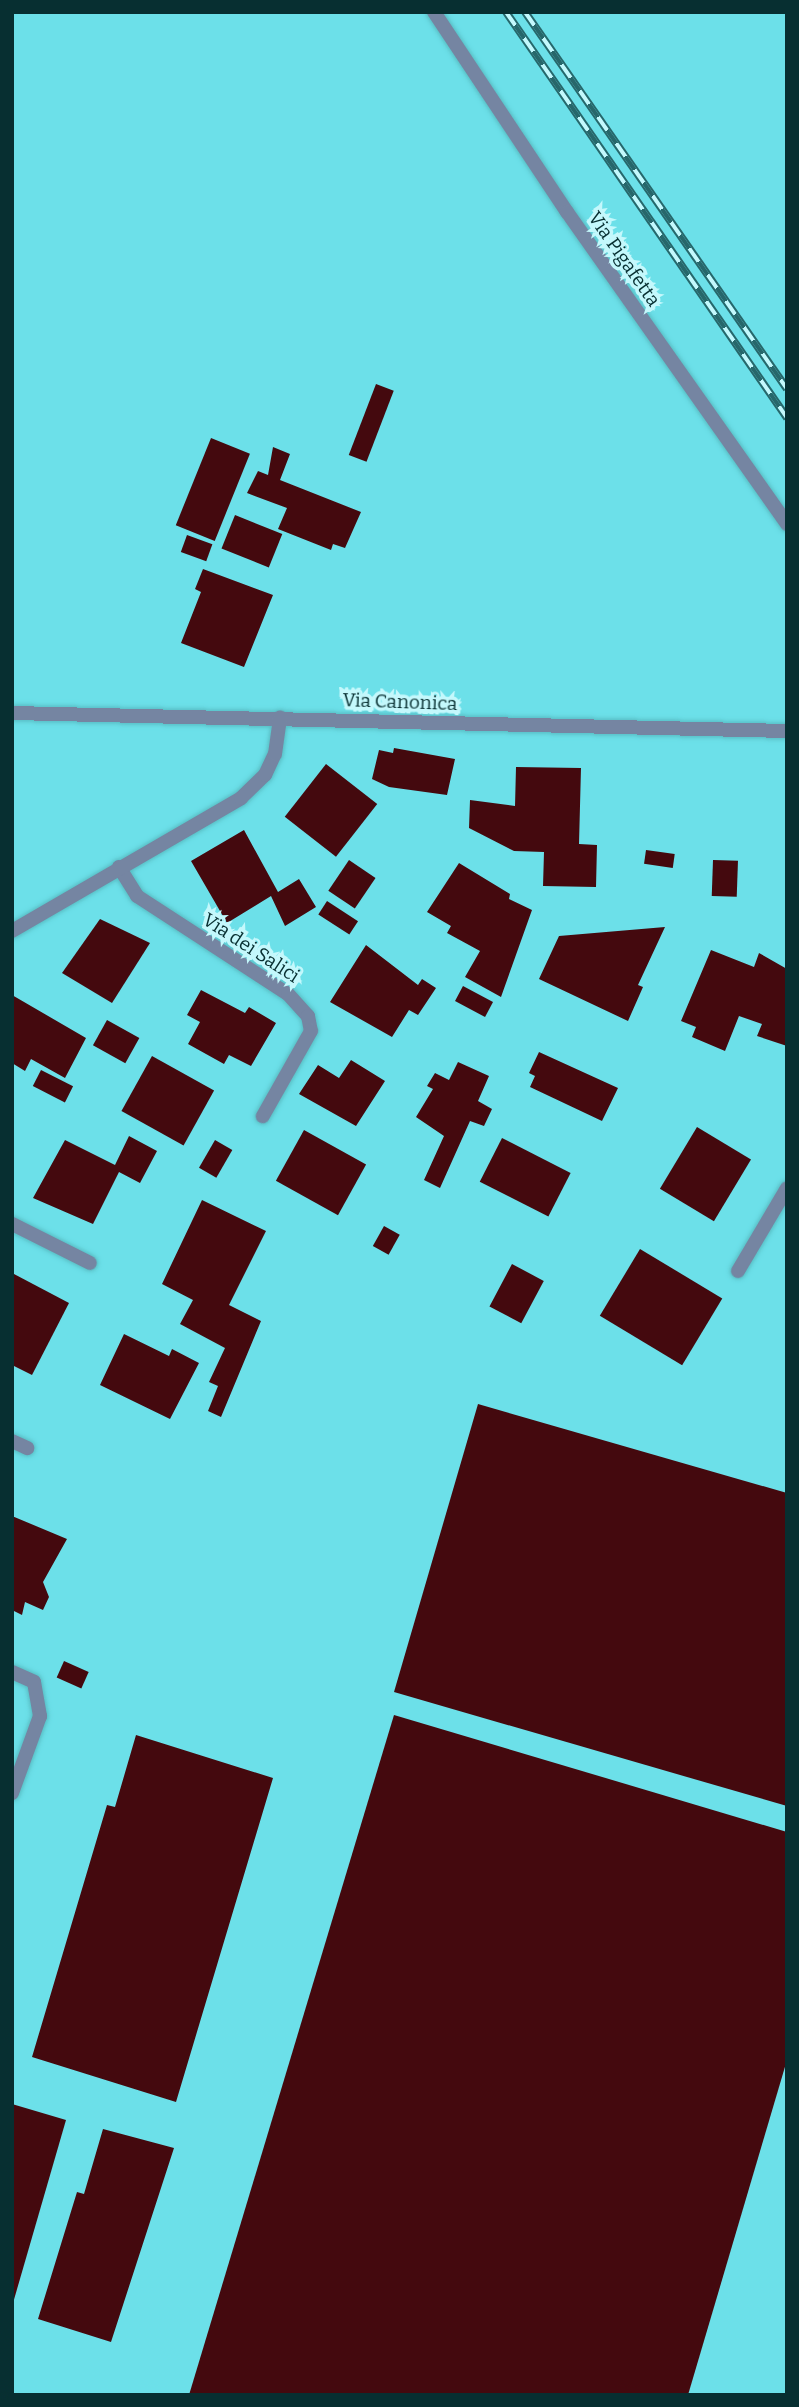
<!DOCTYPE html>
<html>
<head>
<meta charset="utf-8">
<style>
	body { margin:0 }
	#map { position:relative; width:799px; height:2407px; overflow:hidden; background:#6ce0e9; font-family:Bitter,serif }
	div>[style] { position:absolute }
	.building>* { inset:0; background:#44090e; transform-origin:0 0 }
	.roads { filter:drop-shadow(0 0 2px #58bdc4) drop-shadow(0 0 2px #58bdc4) }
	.minor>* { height:14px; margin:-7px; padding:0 7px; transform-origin:7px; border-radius:7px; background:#7585a2 }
	.rail>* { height:8px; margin-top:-4px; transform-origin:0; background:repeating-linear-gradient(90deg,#c4f8fc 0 16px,#27676b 0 32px); box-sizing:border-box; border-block:2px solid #27676b }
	span { translate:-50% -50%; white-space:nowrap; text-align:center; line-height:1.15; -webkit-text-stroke:7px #c4f8fc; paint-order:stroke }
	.street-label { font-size:19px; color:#072f31 }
	.frame { position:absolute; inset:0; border:14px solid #072f31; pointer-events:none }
</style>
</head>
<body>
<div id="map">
	<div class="building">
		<i style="left:376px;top:384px;width:19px;height:76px;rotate:21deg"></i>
		<i style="left:211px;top:438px;width:42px;height:94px;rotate:22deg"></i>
		<i style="clip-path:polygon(273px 447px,290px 454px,280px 480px,361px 512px,345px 548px,333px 544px,331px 550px,278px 529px,287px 508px,247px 493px,258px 471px,268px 475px)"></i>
		<i style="left:235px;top:515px;width:51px;height:36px;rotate:22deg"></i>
		<i style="left:187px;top:535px;width:27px;height:18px;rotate:20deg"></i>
		<i style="clip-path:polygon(203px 569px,273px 595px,244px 667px,181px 643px,201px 592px,195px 589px)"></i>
		<i style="clip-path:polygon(394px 748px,455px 759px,447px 795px,389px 787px,372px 779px,379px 750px,393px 753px)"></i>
		<i style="left:326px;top:764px;width:65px;height:67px;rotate:38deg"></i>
		<i style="clip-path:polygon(516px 767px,581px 768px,579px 844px,597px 845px,596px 887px,543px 886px,544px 852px,514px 851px,469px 828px,470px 800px,515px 806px)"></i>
		<i style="clip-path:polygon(244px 830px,278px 892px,299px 879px,316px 907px,285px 926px,271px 896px,227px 923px,191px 861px)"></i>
		<i style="left:646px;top:850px;width:29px;height:14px;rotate:8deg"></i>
		<i style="left:349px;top:860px;width:32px;height:37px;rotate:34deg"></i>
		<i style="left:713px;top:860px;width:25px;height:36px;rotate:2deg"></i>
		<i style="clip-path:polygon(459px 863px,510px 894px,509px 899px,532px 910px,501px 997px,465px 977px,480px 951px,447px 933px,451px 926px,427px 912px)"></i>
		<i style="left:327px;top:901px;width:37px;height:16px;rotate:33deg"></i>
		<i style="clip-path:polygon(100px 919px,150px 943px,112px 1003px,62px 973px)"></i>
		<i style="clip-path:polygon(665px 927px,638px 985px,643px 987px,628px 1021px,539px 979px,559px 936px)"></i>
		<i style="clip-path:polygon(366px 945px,418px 985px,422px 979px,436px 988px,418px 1015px,409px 1010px,392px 1037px,330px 1002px)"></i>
		<i style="clip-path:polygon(711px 950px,754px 967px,759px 953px,787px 969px,787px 1046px,757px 1036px,762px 1024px,739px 1016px,725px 1051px,692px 1037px,696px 1027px,681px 1021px)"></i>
		<i style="left:463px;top:986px;width:34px;height:17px;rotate:28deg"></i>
		<i style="clip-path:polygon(201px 990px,245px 1013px,249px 1007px,276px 1023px,251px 1066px,229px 1055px,224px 1064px,188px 1044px,200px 1022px,187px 1015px)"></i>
		<i style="clip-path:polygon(12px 995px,86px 1038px,65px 1078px,31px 1059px,25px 1071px,12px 1063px)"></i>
		<i style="left:107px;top:1020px;width:37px;height:29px;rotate:29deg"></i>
		<i style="clip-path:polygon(539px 1052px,618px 1088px,602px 1121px,530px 1087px,535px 1076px,529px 1073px)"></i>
		<i style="left:152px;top:1056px;width:71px;height:63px;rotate:29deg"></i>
		<i style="clip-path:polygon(351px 1060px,385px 1081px,356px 1126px,299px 1094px,318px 1065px,339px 1078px)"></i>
		<i style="clip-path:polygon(458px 1062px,489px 1076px,478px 1101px,492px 1109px,484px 1126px,470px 1121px,440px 1188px,424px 1180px,444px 1136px,416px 1117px,433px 1089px,427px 1086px,435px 1073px,449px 1080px)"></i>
		<i style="left:41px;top:1070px;width:36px;height:18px;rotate:27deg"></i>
		<i style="left:697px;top:1127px;width:63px;height:72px;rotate:31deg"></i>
		<i style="left:304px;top:1130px;width:71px;height:58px;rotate:29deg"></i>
		<i style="clip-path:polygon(129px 1136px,157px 1151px,140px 1183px,119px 1172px,93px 1224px,33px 1198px,65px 1140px,115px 1165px)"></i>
		<i style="left:502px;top:1138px;width:77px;height:49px;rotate:27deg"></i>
		<i style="left:215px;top:1140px;width:20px;height:32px;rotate:30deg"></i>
		<i style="clip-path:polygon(202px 1200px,266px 1231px,229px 1305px,261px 1321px,221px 1417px,208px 1411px,218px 1386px,209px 1382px,225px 1348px,180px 1324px,193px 1300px,162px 1284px)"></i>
		<i style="left:384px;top:1226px;width:18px;height:23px;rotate:29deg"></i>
		<i style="left:640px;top:1249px;width:96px;height:78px;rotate:31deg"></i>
		<i style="left:512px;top:1264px;width:36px;height:48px;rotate:28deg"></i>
		<i style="clip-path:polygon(14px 1274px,69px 1303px,32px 1375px,12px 1365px)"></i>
		<i style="clip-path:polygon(124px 1334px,169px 1356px,172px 1349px,199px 1363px,170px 1419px,100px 1385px)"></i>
		<i style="clip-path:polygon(478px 1404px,787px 1493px,787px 1806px,394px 1692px)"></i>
		<i style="clip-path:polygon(12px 1516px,67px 1539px,43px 1582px,49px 1597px,43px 1610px,25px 1602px,22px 1615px,12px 1610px)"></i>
		<i style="left:64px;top:1661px;width:27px;height:18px;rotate:24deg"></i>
		<i style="clip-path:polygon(394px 1715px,787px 1832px,787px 2060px,688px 2395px,189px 2395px)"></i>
		<i style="clip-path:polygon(136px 1735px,273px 1778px,176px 2102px,32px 2057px,107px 1805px,115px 1807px)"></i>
		<i style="clip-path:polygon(12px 2104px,66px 2120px,13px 2303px,12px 2303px)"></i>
		<i style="clip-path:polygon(103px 2129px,174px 2148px,111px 2342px,38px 2319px,77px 2192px,84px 2194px)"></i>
	</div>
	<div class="roads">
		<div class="minor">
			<i style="left:434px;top:12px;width:240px;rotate:56.4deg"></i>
			<i style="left:567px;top:212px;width:382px;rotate:54.8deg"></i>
			<i style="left:12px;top:713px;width:775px;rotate:1.33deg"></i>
			<i style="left:119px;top:867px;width:34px;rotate:58deg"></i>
			<i style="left:137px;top:896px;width:180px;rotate:33deg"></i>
			<i style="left:288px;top:994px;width:30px;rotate:48deg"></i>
			<i style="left:308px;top:1016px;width:15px;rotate:79deg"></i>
			<i style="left:311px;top:1031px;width:98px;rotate:119.5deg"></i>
			<i style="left:12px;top:931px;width:265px;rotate:-30.1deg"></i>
			<i style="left:241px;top:798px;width:33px;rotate:-44deg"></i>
			<i style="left:265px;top:775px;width:23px;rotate:-65deg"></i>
			<i style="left:275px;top:754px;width:37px;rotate:-82deg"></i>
			<i style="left:12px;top:1224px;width:87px;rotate:26.6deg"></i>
			<i style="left:738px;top:1271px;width:96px;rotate:-59.4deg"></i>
			<i style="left:12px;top:1441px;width:17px;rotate:25deg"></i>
			<i style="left:12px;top:1672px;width:24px;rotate:24deg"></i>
			<i style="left:34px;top:1682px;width:35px;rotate:80deg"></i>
			<i style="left:40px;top:1716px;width:82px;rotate:110deg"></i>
		</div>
	</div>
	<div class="rail">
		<i style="left:506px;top:12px;width:494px;rotate:55.3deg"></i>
		<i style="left:525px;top:12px;width:459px;rotate:55.2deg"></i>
	</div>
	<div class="street-label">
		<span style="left:624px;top:259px;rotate:55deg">Via Pigafetta</span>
		<span style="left:400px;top:702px;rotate:2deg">Via Canonica</span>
		<span style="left:251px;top:948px;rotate:33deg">Via dei Salici</span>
	</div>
	<div class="frame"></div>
</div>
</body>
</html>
